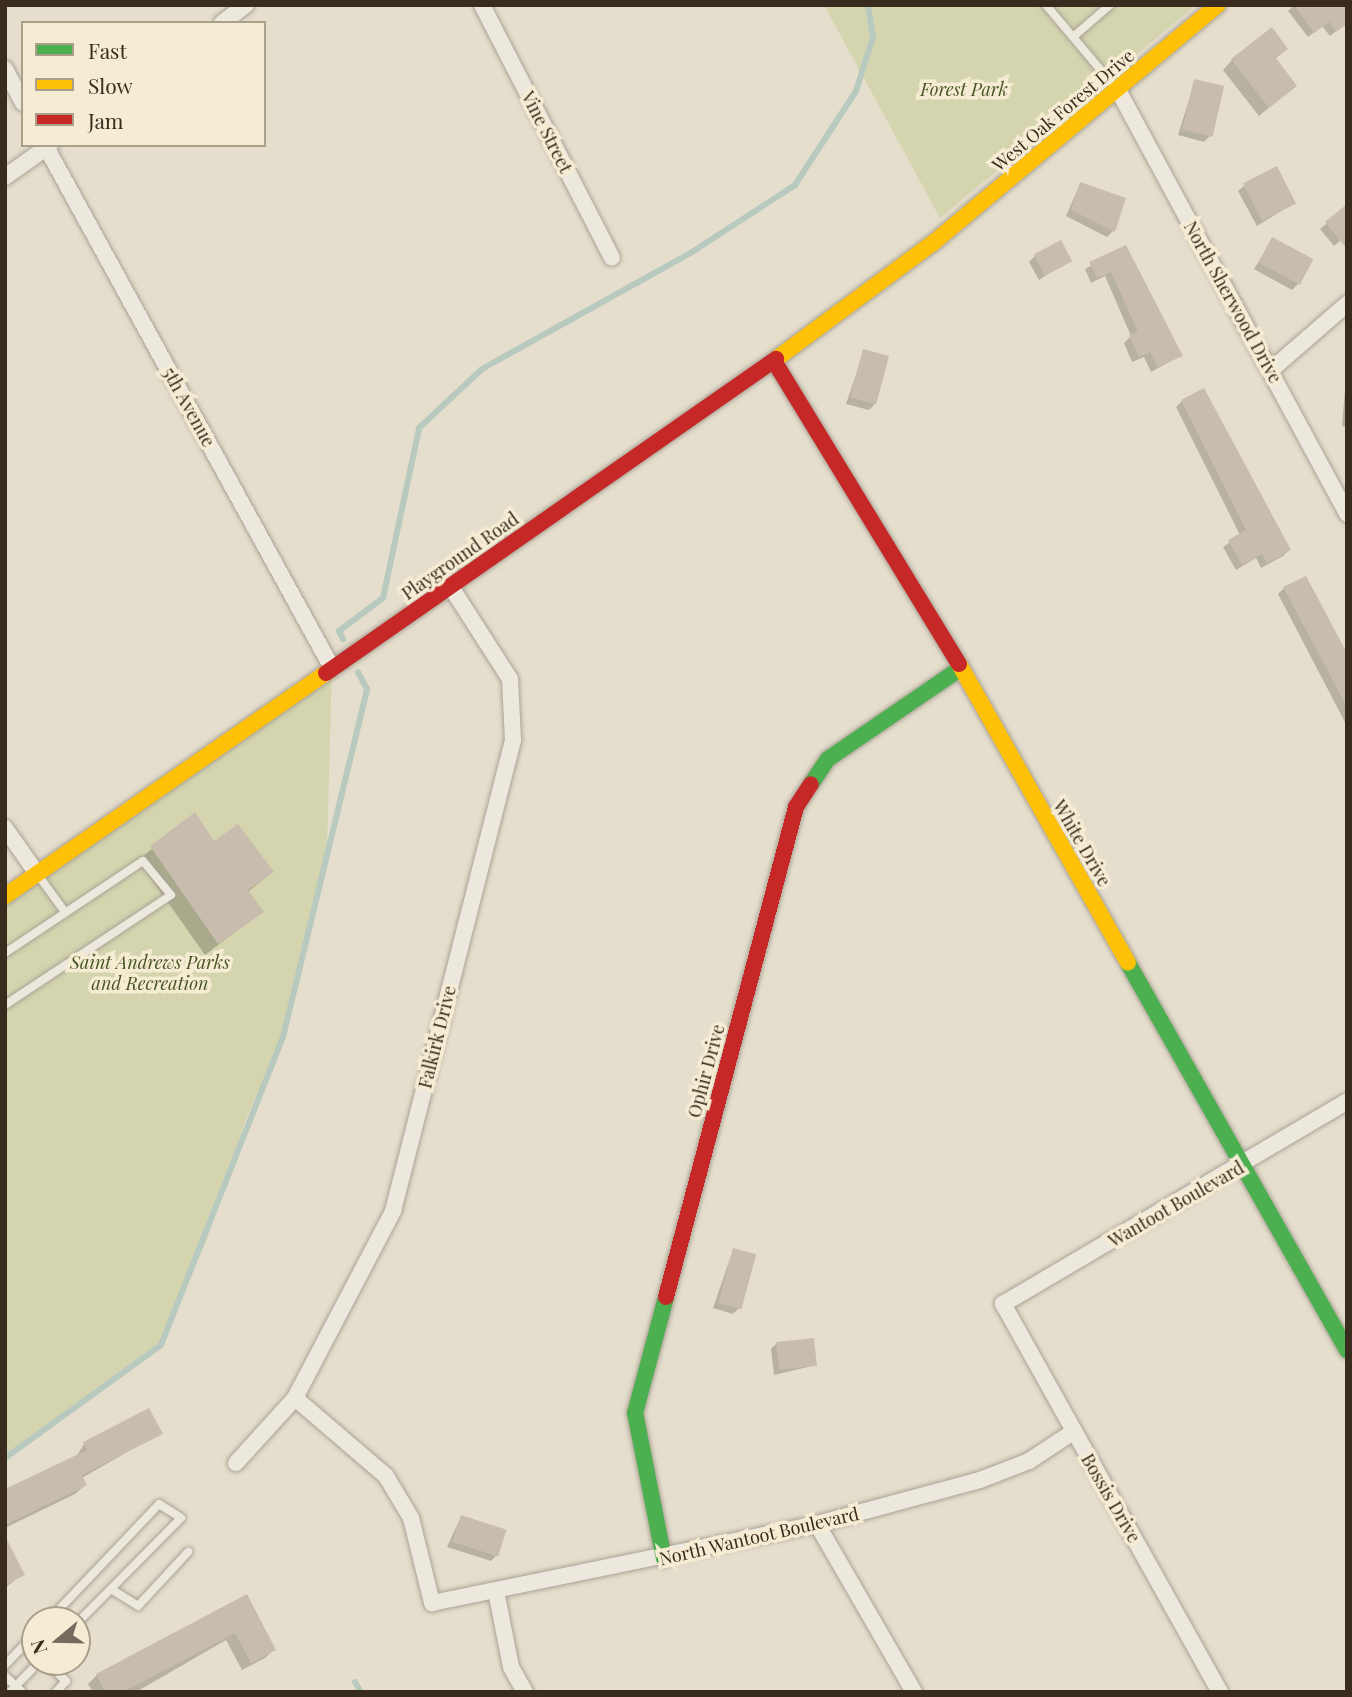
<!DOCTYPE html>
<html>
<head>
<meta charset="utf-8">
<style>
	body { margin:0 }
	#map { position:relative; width:1352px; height:1697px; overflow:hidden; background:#e5decd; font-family:"Playfair Display",serif }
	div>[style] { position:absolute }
	.green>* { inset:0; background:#d4d5af }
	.shadow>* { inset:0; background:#0003 }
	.stream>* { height:6px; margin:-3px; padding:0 3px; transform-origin:3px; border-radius:3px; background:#b8cabf }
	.building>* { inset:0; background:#c8bcae; transform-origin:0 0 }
	.roads { filter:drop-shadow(0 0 2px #aaa396) drop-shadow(0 0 2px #aaa396) }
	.lane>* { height:8px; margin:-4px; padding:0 4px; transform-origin:4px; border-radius:4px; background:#ede8de }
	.street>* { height:16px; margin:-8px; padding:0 8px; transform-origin:8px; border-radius:8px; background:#ede8de }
	.fast>* { height:16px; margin:-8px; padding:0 8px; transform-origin:8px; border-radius:8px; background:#4caf50 }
	.slow>* { height:16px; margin:-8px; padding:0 8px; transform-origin:8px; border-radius:8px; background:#ffc107 }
	.jam>* { height:16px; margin:-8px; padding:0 8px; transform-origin:8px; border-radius:8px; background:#c62828 }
	span { translate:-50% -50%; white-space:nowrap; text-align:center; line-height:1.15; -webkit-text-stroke:7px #f6ecd3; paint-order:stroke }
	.park-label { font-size:18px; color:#485524; font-style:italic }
	.street-label { font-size:18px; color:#392b1e }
	.frame { position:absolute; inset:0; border:7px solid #392b1e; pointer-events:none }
	.legend { position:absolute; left:21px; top:21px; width:245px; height:126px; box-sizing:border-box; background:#f6ecd3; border:2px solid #aa9f8b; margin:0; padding:9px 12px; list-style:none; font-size:21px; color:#392b1e }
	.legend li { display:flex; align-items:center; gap:14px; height:35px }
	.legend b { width:35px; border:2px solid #aa9f8b }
	.north { position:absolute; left:21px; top:1606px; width:70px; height:70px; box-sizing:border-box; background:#f6ecd3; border:2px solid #aa9f8b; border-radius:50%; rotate:251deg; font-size:19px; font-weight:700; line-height:28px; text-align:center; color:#392b1e }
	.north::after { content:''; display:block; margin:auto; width:24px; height:32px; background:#756a5b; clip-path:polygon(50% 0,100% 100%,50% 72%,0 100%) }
</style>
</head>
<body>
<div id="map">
	<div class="green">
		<i style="clip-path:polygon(824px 5px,1196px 5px,940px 218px)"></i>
		<i style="clip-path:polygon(332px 668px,327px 847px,283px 1037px,246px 1119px,206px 1242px,161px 1345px,5px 1455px,5px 896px)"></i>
	</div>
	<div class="shadow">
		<i style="clip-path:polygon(1294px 5px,1346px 5px,1343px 26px,1330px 36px,1322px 26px,1308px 37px,1288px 11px)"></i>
		<i style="clip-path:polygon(1286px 48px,1274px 60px,1295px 86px,1259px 116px,1223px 70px,1232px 60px)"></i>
		<i style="clip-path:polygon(1195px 81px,1210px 136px,1204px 142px,1178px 135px)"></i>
		<i style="clip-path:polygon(1080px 184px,1113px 231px,1107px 237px,1066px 216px)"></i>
		<i style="clip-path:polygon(1244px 186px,1294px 203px,1257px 226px,1238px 191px)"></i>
		<i style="clip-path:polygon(1347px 206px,1347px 235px,1334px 246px,1320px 229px)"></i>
		<i style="clip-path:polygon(1273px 239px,1298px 284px,1292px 290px,1254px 269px)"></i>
		<i style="clip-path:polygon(1125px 248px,1180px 356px,1151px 372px,1144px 357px,1132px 362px,1124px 343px,1131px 336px,1105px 276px,1091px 283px,1085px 269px)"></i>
		<i style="clip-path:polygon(1035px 256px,1070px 260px,1039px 280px,1029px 262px)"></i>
		<i style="clip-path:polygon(864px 351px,875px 404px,869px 410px,846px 404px)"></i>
		<i style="clip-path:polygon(1347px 366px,1347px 427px,1342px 426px)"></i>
		<i style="clip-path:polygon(1182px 401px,1289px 550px,1283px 556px,1261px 568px,1256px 558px,1236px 570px,1223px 547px,1240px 535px,1176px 407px)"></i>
		<i style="clip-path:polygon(1284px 588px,1347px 654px,1347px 726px,1278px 594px)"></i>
		<i style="clip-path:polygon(194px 815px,213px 844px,272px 872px,248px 892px,261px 912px,205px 955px,138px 860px)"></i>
		<i style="clip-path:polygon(733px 1250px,739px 1308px,733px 1314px,713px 1308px)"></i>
		<i style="clip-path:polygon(777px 1343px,816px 1365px,774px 1375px,771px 1349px)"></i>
		<i style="clip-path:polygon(160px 1433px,82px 1478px,85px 1485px,75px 1494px,5px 1528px,5px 1491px,76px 1457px,84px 1444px)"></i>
		<i style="clip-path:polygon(461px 1517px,497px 1555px,491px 1561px,447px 1547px)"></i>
		<i style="clip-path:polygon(5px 1540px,23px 1574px,5px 1588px)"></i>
		<i style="clip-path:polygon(246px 1597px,274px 1649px,265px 1658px,242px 1670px,226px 1640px,136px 1692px,93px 1692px,88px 1684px,97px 1675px)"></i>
	</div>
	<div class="stream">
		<i style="left:343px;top:639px;width:9px;rotate:-117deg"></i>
		<i style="left:339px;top:631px;width:55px;rotate:-36.9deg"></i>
		<i style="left:383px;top:598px;width:174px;rotate:-78deg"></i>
		<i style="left:419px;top:428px;width:86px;rotate:-43.1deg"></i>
		<i style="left:482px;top:369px;width:240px;rotate:-29.1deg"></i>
		<i style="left:692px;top:252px;width:123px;rotate:-33deg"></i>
		<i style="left:795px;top:185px;width:112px;rotate:-57deg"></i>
		<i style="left:856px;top:91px;width:57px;rotate:-72.5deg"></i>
		<i style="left:873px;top:37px;width:32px;rotate:-99deg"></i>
		<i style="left:5px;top:1458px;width:193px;rotate:-35.9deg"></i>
		<i style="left:161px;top:1345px;width:331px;rotate:-68.4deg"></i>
		<i style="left:283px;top:1037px;width:358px;rotate:-76.4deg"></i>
		<i style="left:367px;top:689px;width:19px;rotate:-118deg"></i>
		<i style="left:355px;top:1682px;width:12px;rotate:59deg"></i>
	</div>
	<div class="building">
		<i style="clip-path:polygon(1294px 5px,1347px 5px,1347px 24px,1336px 32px,1329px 22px,1314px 33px)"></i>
		<i style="clip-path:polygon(1272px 27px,1288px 49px,1276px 58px,1297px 86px,1269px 108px,1231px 59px)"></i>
		<i style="left:1194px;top:79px;width:31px;height:52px;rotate:13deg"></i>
		<i style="left:1277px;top:166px;width:42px;height:38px;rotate:63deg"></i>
		<i style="clip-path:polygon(1080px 182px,1126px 198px,1115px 232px,1071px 210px)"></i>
		<i style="clip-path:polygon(1347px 204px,1347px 249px,1325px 222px)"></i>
		<i style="left:1272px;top:237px;width:47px;height:29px;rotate:28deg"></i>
		<i style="left:1061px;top:240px;width:24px;height:31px;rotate:62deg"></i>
		<i style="clip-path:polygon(1126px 245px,1183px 356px,1157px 367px,1150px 352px,1139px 357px,1129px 335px,1138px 332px,1111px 272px,1097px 278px,1089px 262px)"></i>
		<i style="left:863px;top:349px;width:27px;height:50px;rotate:15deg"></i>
		<i style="clip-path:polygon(1204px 388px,1291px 550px,1267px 563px,1262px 554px,1242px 565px,1228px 540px,1246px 530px,1181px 400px)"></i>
		<i style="clip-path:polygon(1306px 576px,1347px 653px,1347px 707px,1283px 587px)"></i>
		<i style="clip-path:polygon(195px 812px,214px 841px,238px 824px,274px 872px,248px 890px,264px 912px,218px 944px,150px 846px)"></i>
		<i style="left:733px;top:1248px;width:24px;height:57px;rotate:15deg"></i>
		<i style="left:814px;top:1338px;width:28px;height:38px;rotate:84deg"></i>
		<i style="clip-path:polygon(149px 1408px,163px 1434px,82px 1475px,87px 1485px,5px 1525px,5px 1489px,87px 1450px,83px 1442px)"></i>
		<i style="left:461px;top:1515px;width:48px;height:28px;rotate:18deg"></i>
		<i style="clip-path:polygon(5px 1536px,25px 1575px,5px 1585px)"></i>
		<i style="clip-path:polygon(247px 1594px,276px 1650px,251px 1663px,235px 1633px,123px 1692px,105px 1692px,96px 1674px)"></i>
	</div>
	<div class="roads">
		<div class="lane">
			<i style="left:1046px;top:5px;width:109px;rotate:49.9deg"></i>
			<i style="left:1073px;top:37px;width:49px;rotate:-40.9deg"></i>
			<i style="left:38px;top:875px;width:46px;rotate:53.9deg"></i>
			<i style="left:5px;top:953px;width:166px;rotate:-33.7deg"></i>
			<i style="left:143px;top:861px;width:44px;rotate:50.5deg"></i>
			<i style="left:171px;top:895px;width:199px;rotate:146.5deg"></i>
			<i style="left:111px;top:1589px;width:32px;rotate:32deg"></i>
			<i style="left:138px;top:1606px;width:74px;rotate:-47.2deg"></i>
			<i style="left:49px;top:1620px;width:160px;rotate:-46.5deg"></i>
			<i style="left:159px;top:1504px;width:26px;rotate:32deg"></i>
			<i style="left:181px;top:1518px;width:148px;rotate:134.7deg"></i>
			<i style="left:46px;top:1662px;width:28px;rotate:44deg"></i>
			<i style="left:66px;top:1681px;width:15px;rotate:132deg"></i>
			<i style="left:5px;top:1665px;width:43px;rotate:-45.9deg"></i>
			<i style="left:5px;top:1676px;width:23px;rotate:43deg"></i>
			<i style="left:10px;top:1692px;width:42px;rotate:-46deg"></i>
		</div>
		<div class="street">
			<i style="left:482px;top:5px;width:284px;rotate:62.8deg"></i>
			<i style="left:222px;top:23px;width:30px;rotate:-37deg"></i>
			<i style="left:5px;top:69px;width:38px;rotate:62deg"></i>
			<i style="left:1118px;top:90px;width:482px;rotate:61.6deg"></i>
			<i style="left:45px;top:145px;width:597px;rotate:61.24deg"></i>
			<i style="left:5px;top:177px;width:55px;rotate:-35.4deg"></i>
			<i style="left:1271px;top:370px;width:101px;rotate:-41deg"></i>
			<i style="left:5px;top:828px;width:57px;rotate:54.9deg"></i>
			<i style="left:295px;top:1398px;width:120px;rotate:40.6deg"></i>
			<i style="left:386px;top:1476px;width:49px;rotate:59.2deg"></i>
			<i style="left:411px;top:1518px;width:88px;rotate:76.1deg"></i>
			<i style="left:432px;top:1603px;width:393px;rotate:-11.6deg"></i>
			<i style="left:817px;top:1524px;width:169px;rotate:-15.1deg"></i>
			<i style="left:980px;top:1480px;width:53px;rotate:-21.2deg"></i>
			<i style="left:1029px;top:1461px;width:53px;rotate:-33.4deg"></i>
			<i style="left:236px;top:1463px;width:88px;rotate:-47.8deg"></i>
			<i style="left:295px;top:1398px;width:211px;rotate:-62.3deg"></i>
			<i style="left:393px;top:1211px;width:486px;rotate:-75.7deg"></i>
			<i style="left:513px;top:740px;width:61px;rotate:-92.8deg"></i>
			<i style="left:510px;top:679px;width:109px;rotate:-122.7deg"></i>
			<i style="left:817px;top:1524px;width:194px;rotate:60deg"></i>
			<i style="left:496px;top:1591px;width:77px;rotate:78.8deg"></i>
			<i style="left:511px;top:1667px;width:29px;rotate:61deg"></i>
			<i style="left:1220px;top:1692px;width:445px;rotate:-119.2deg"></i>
			<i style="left:1003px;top:1304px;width:399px;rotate:-30.5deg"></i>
		</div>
		<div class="fast">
			<i style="left:811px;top:784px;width:30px;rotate:-56deg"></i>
			<i style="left:828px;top:759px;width:161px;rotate:-34.4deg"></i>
			<i style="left:1128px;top:963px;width:445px;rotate:60.5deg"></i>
			<i style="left:664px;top:1559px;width:149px;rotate:-101.2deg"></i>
			<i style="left:635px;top:1413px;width:120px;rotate:-75deg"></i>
		</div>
		<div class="slow">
			<i style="left:776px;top:359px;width:195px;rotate:-36.5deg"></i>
			<i style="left:933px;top:243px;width:371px;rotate:-39.9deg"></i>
			<i style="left:959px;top:664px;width:343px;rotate:60.5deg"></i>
			<i style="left:5px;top:896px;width:391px;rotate:-34.8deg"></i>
		</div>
		<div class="jam">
			<i style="left:774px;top:361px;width:355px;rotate:58.6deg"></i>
			<i style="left:326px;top:673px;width:549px;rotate:-34.91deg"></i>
			<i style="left:666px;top:1297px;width:507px;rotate:-75.14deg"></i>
			<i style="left:796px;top:807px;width:27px;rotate:-57deg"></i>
		</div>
	</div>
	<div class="park-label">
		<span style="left:964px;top:89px">Forest Park</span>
		<span style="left:150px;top:973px">Saint Andrews Parks<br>and Recreation</span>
	</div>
	<div class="street-label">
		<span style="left:1063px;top:110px;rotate:-40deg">West Oak Forest Drive</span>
		<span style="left:547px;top:132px;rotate:63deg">Vine Street</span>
		<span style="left:1233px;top:302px;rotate:61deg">North Sherwood Drive</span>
		<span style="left:189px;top:407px;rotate:61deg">5th Avenue</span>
		<span style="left:460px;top:556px;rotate:-35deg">Playground Road</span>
		<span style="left:1082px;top:843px;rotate:60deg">White Drive</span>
		<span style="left:437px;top:1037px;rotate:-76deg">Falkirk Drive</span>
		<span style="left:706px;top:1071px;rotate:-75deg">Ophir Drive</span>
		<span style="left:1176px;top:1204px;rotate:-30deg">Wantoot Boulevard</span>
		<span style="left:1111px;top:1498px;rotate:60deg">Bossis Drive</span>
		<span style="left:759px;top:1536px;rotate:-13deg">North Wantoot Boulevard</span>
	</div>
	<div class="frame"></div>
	<ul class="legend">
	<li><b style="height:9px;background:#4caf50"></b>Fast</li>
	<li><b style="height:9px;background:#ffc107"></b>Slow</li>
	<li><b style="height:9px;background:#c62828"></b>Jam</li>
	</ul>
	<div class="north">N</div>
</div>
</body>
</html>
